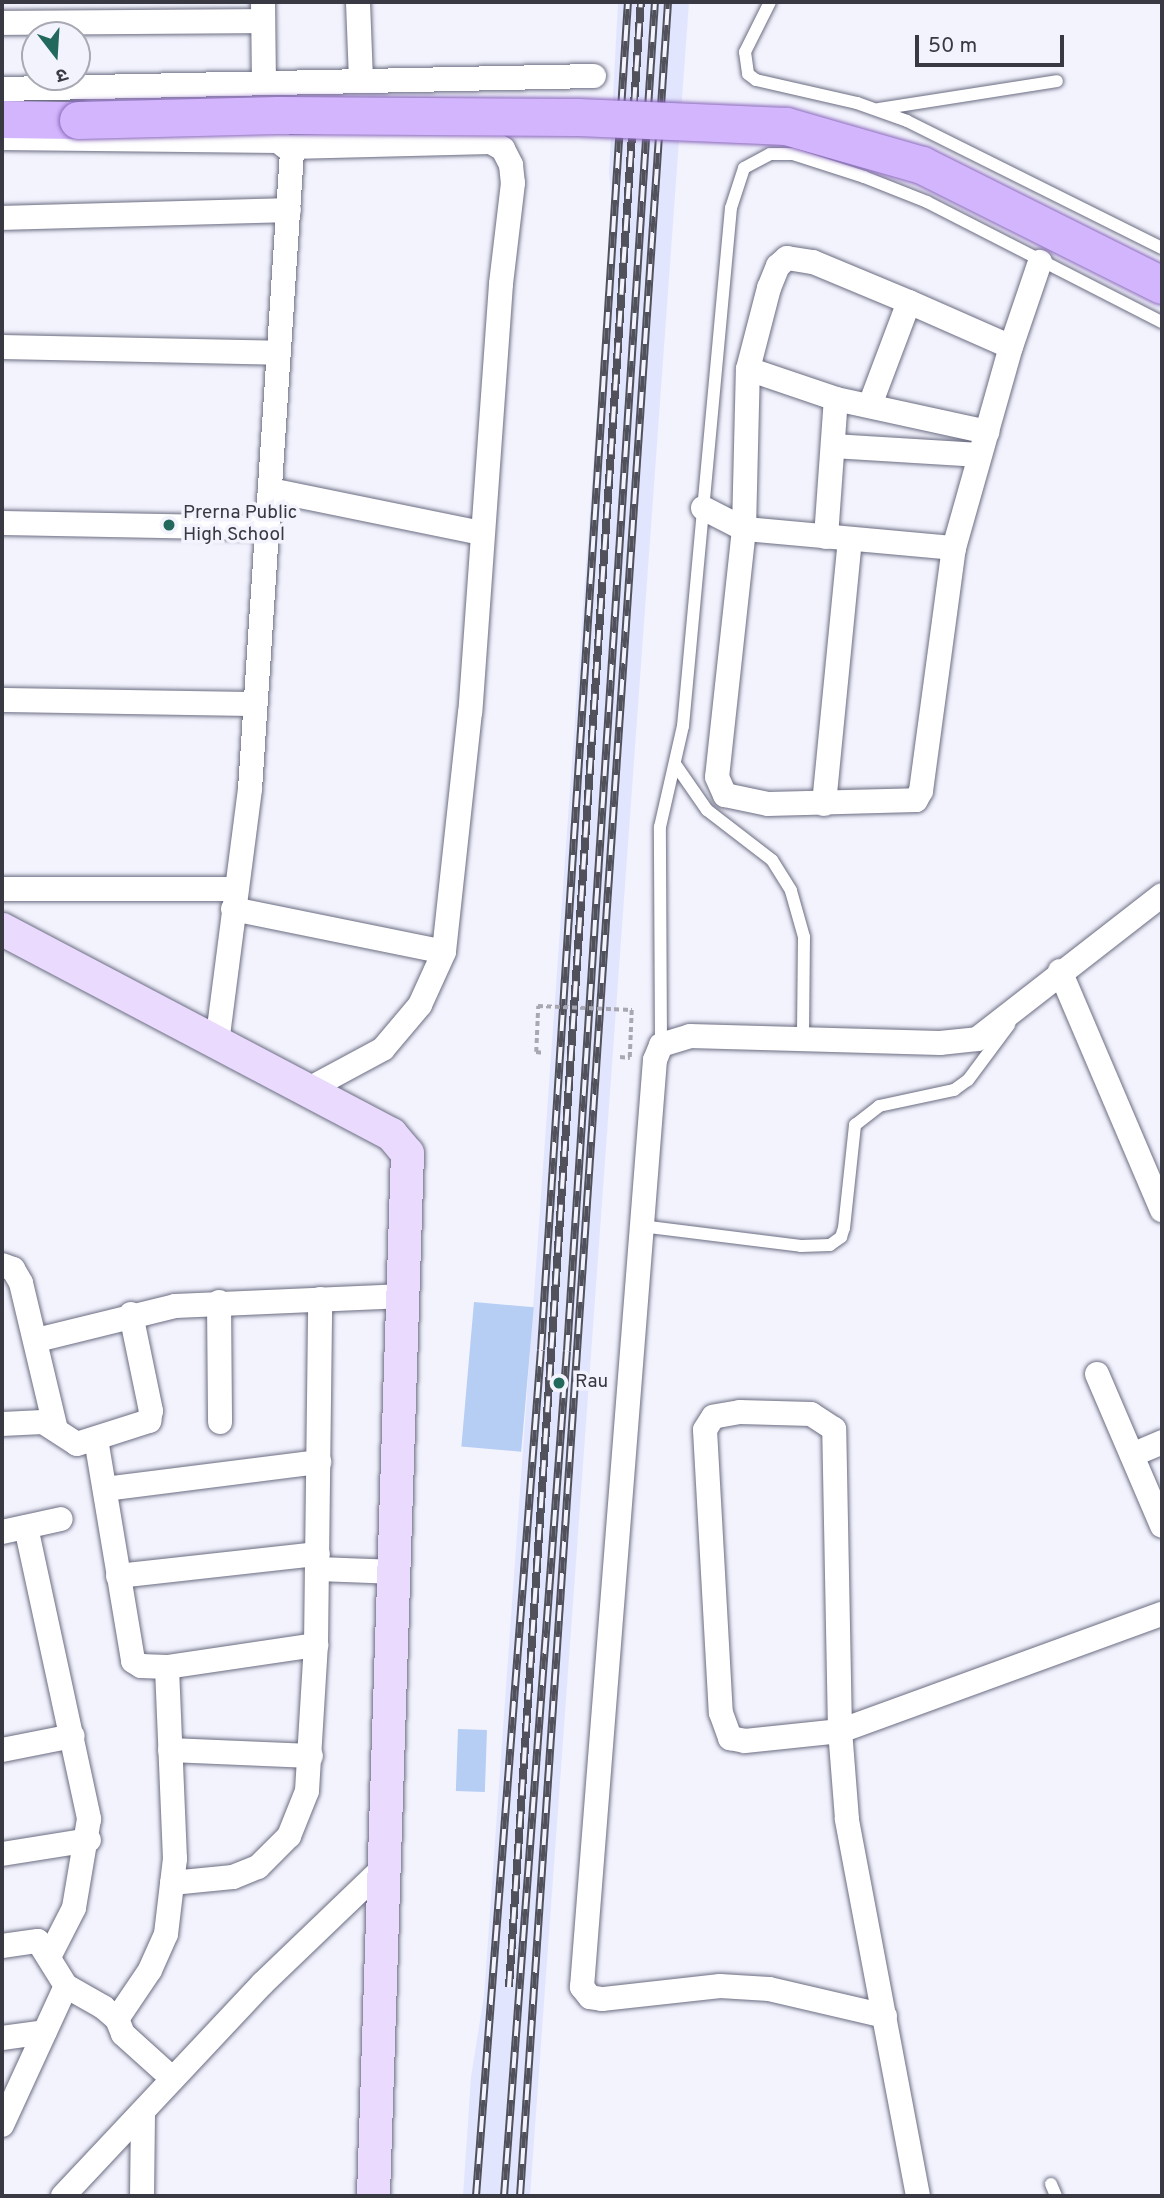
<!DOCTYPE html>
<html>
<head>
<meta charset="utf-8">
<style>
	body { margin:0 }
	#map { position:relative; width:1164px; height:2198px; overflow:hidden; background:#f2f3fd; font-family:Overpass,"Noto Sans Devanagari",sans-serif }
	div>[style] { position:absolute }
	.built>* { inset:0; background:#e2e5fe }
	.building>* { inset:0; background:#b6cdf4; transform-origin:0 0 }
	.path>* { height:3.5px; margin-top:-1.75px; transform-origin:0; background:repeating-linear-gradient(90deg,#a7a8b2 0 5px,transparent 0 8.5px) }
	.roads { filter:drop-shadow(0 0 2px #6b6d82) drop-shadow(0 0 2px #6b6d82) }
	.lane>* { height:12px; margin:-6px; padding:0 6px; transform-origin:6px; border-radius:6px; background:#fff }
	.street>* { height:24px; margin:-12px; padding:0 12px; transform-origin:12px; border-radius:12px; background:#fff }
	.secondary>* { height:33px; margin:-16.5px; padding:0 16.5px; transform-origin:16.5px; border-radius:16.5px; background:#e9dafe }
	.primary>* { height:37px; margin:-18.5px; padding:0 18.5px; transform-origin:18.5px; border-radius:18.5px; background:#d3b5fd }
	.rail>* { height:8px; margin-top:-4px; transform-origin:0; background:repeating-linear-gradient(90deg,#f2f3fd 0 16px,#50515a 0 32px); box-sizing:border-box; border-block:2px solid #50515a }
	.path-bridge>* { height:3.5px; margin-top:-1.75px; transform-origin:0; background:repeating-linear-gradient(90deg,#a7a8b2 0 5px,transparent 0 8.5px) }
	.bridges { filter:drop-shadow(0 0 2px #8a69bb) drop-shadow(0 0 2px #8a69bb) }
	.primary-bridge>* { height:37px; margin:-18.5px; padding:0 18.5px; transform-origin:18.5px; border-radius:18.5px; background:#d3b5fd }
	.dots>* { width:19px; height:19px; translate:-50% -50%; box-sizing:border-box; border:4px solid #f2f3fd; border-radius:50% }
	span { translate:-50% -50%; white-space:nowrap; text-align:center; line-height:1.15; -webkit-text-stroke:7px #f2f3fd; paint-order:stroke }
	.poi-label { font-size:19px; color:#383942 }
	.left { translate:0 -50%; text-align:left }
	.frame { position:absolute; inset:0; border:4px solid #383942; pointer-events:none }
	.north { position:absolute; left:21px; top:21px; width:70px; height:70px; box-sizing:border-box; background:#f2f3fd; border:2px solid #a8a9b2; border-radius:50%; rotate:163deg; font-size:19px; font-weight:700; line-height:28px; text-align:center; color:#383942 }
	.north::after { content:''; display:block; margin:auto; width:24px; height:32px; background:#23685c; clip-path:polygon(50% 0,100% 100%,50% 72%,0 100%) }
	.scale { position:absolute; left:915px; top:35px; width:149px; height:32px; box-sizing:border-box; border:4px solid #383942; border-top:0; padding-left:9px; font-size:21px; line-height:24px; white-space:nowrap; color:#383942; -webkit-text-stroke:5px #f2f3fd; paint-order:stroke }
</style>
</head>
<body>
<div id="map">
	<div class="built">
		<i style="clip-path:polygon(618px 2px,689px 2px,530px 2196px,463px 2196px,471px 2077px,484px 1996px,612px 201px,609px 173px)"></i>
	</div>
	<div class="building">
		<i style="left:474px;top:1302px;width:60px;height:145px;rotate:5deg"></i>
		<i style="left:458px;top:1729px;width:29px;height:62px;rotate:2deg"></i>
	</div>
	<div class="path">
		<i style="left:536px;top:1052px;width:8px;rotate:7deg"></i>
		<i style="left:620px;top:1057px;width:10px;rotate:6deg"></i>
	</div>
	<div class="roads">
		<div class="lane">
			<i style="left:770px;top:2px;width:56px;rotate:116.6deg"></i>
			<i style="left:745px;top:52px;width:22px;rotate:82deg"></i>
			<i style="left:748px;top:74px;width:10px;rotate:37deg"></i>
			<i style="left:756px;top:80px;width:104px;rotate:12.8deg"></i>
			<i style="left:857px;top:103px;width:53px;rotate:19.8deg"></i>
			<i style="left:907px;top:121px;width:285px;rotate:26.5deg"></i>
			<i style="left:879px;top:109px;width:180px;rotate:-8.9deg"></i>
			<i style="left:675px;top:764px;width:56px;rotate:55.2deg"></i>
			<i style="left:707px;top:810px;width:82px;rotate:37.6deg"></i>
			<i style="left:772px;top:860px;width:36px;rotate:58deg"></i>
			<i style="left:791px;top:891px;width:48px;rotate:74.2deg"></i>
			<i style="left:804px;top:937px;width:101px;rotate:90.6deg"></i>
			<i style="left:661px;top:1045px;width:218px;rotate:-90.3deg"></i>
			<i style="left:660px;top:827px;width:104px;rotate:-77.2deg"></i>
			<i style="left:683px;top:726px;width:520px;rotate:-84.71deg"></i>
			<i style="left:731px;top:208px;width:42px;rotate:-72deg"></i>
			<i style="left:744px;top:168px;width:30px;rotate:-28deg"></i>
			<i style="left:770px;top:154px;width:23px"></i>
			<i style="left:793px;top:154px;width:75px;rotate:17.9deg"></i>
			<i style="left:864px;top:177px;width:68px;rotate:21.6deg"></i>
			<i style="left:927px;top:202px;width:264px;rotate:27.1deg"></i>
			<i style="left:641px;top:1226px;width:161px;rotate:7.1deg"></i>
			<i style="left:801px;top:1246px;width:29px;rotate:-2deg"></i>
			<i style="left:830px;top:1245px;width:14px;rotate:-36deg"></i>
			<i style="left:841px;top:1237px;width:9px;rotate:-72deg"></i>
			<i style="left:844px;top:1228px;width:104px;rotate:-83.9deg"></i>
			<i style="left:855px;top:1125px;width:31px;rotate:-38deg"></i>
			<i style="left:879px;top:1106px;width:77px;rotate:-12deg"></i>
			<i style="left:954px;top:1090px;width:17px;rotate:-36deg"></i>
			<i style="left:968px;top:1080px;width:69px;rotate:-53.3deg"></i>
			<i style="left:1051px;top:2184px;width:13px;rotate:67deg"></i>
		</div>
		<div class="street">
			<i style="left:263px;top:2px;width:81px;rotate:89.3deg"></i>
			<i style="left:358px;top:2px;width:79px;rotate:87.8deg"></i>
			<i style="left:2px;top:23px;width:261px;rotate:-0.4deg"></i>
			<i style="left:2px;top:89px;width:592px;rotate:-1.26deg"></i>
			<i style="left:2px;top:138px;width:276px;rotate:0.6deg"></i>
			<i style="left:278px;top:141px;width:18px;rotate:38deg"></i>
			<i style="left:292px;top:152px;width:638px;rotate:93.77deg"></i>
			<i style="left:250px;top:789px;width:255px;rotate:97.4deg"></i>
			<i style="left:290px;top:147px;width:201px;rotate:-1.4deg"></i>
			<i style="left:491px;top:142px;width:14px;rotate:30deg"></i>
			<i style="left:503px;top:149px;width:18px;rotate:63deg"></i>
			<i style="left:511px;top:165px;width:18px;rotate:84deg"></i>
			<i style="left:513px;top:183px;width:102px;rotate:96.8deg"></i>
			<i style="left:501px;top:284px;width:429px;rotate:94.1deg"></i>
			<i style="left:470px;top:712px;width:241px;rotate:96.2deg"></i>
			<i style="left:444px;top:952px;width:58px;rotate:114.4deg"></i>
			<i style="left:420px;top:1005px;width:57px;rotate:130.1deg"></i>
			<i style="left:383px;top:1049px;width:86px;rotate:151.7deg"></i>
			<i style="left:2px;top:218px;width:287px;rotate:-1.6deg"></i>
			<i style="left:2px;top:347px;width:277px;rotate:1.2deg"></i>
			<i style="left:748px;top:369px;width:84px;rotate:-75.5deg"></i>
			<i style="left:769px;top:288px;width:24px;rotate:-68deg"></i>
			<i style="left:778px;top:266px;width:12px;rotate:-42deg"></i>
			<i style="left:787px;top:258px;width:26px;rotate:9deg"></i>
			<i style="left:813px;top:262px;width:104px;rotate:22.6deg"></i>
			<i style="left:870px;top:405px;width:110px;rotate:-69.3deg"></i>
			<i style="left:909px;top:302px;width:111px;rotate:23.8deg"></i>
			<i style="left:1011px;top:347px;width:90px;rotate:-71.2deg"></i>
			<i style="left:833px;top:446px;width:147px;rotate:3.5deg"></i>
			<i style="left:270px;top:490px;width:216px;rotate:11.5deg"></i>
			<i style="left:703px;top:508px;width:46px;rotate:27.1deg"></i>
			<i style="left:744px;top:529px;width:249px;rotate:96.2deg"></i>
			<i style="left:717px;top:777px;width:20px;rotate:66deg"></i>
			<i style="left:725px;top:795px;width:44px;rotate:11.8deg"></i>
			<i style="left:768px;top:804px;width:148px;rotate:-1.5deg"></i>
			<i style="left:916px;top:800px;width:10px;rotate:-61deg"></i>
			<i style="left:921px;top:791px;width:245px;rotate:-82.3deg"></i>
			<i style="left:954px;top:548px;width:209px;rotate:-74.2deg"></i>
			<i style="left:2px;top:523px;width:266px;rotate:1.1deg"></i>
			<i style="left:826px;top:537px;width:138px;rotate:-85.9deg"></i>
			<i style="left:954px;top:548px;width:211px;rotate:-174.8deg"></i>
			<i style="left:744px;top:529px;width:160px;rotate:-88.6deg"></i>
			<i style="left:748px;top:369px;width:93px;rotate:18.8deg"></i>
			<i style="left:836px;top:399px;width:155px;rotate:12.3deg"></i>
			<i style="left:2px;top:700px;width:251px;rotate:0.9deg"></i>
			<i style="left:824px;top:804px;width:266px;rotate:-84.4deg"></i>
			<i style="left:2px;top:889px;width:234px"></i>
			<i style="left:233px;top:909px;width:215px;rotate:11.5deg"></i>
			<i style="left:1060px;top:971px;width:260px;rotate:66.9deg"></i>
			<i style="left:2px;top:1265px;width:12px;rotate:20deg"></i>
			<i style="left:13px;top:1269px;width:16px;rotate:60deg"></i>
			<i style="left:21px;top:1283px;width:151px;rotate:76.6deg"></i>
			<i style="left:219px;top:1302px;width:120px;rotate:89.5deg"></i>
			<i style="left:37px;top:1340px;width:142px;rotate:-13.8deg"></i>
			<i style="left:175px;top:1306px;width:230px;rotate:-2.5deg"></i>
			<i style="left:1097px;top:1374px;width:165px;rotate:66.8deg"></i>
			<i style="left:2px;top:1424px;width:41px;rotate:-2.8deg"></i>
			<i style="left:43px;top:1422px;width:40px;rotate:32.9deg"></i>
			<i style="left:77px;top:1444px;width:76px;rotate:-17.7deg"></i>
			<i style="left:149px;top:1421px;width:10px;rotate:-79deg"></i>
			<i style="left:151px;top:1411px;width:99px;rotate:-101.7deg"></i>
			<i style="left:96px;top:1439px;width:225px;rotate:80.5deg"></i>
			<i style="left:133px;top:1661px;width:9px;rotate:32deg"></i>
			<i style="left:141px;top:1666px;width:26px;rotate:2deg"></i>
			<i style="left:167px;top:1667px;width:151px;rotate:-8.4deg"></i>
			<i style="left:1132px;top:1455px;width:33px;rotate:-23deg"></i>
			<i style="left:105px;top:1489px;width:216px;rotate:-7.2deg"></i>
			<i style="left:26px;top:1527px;width:299px;rotate:77.8deg"></i>
			<i style="left:89px;top:1819px;width:90px;rotate:99.6deg"></i>
			<i style="left:74px;top:1908px;width:53px;rotate:117.1deg"></i>
			<i style="left:2px;top:1532px;width:60px;rotate:-12.4deg"></i>
			<i style="left:318px;top:1569px;width:79px;rotate:2.2deg"></i>
			<i style="left:118px;top:1576px;width:201px;rotate:-6.3deg"></i>
			<i style="left:2px;top:1750px;width:72px;rotate:-11.2deg"></i>
			<i style="left:170px;top:1750px;width:141px;rotate:2.4deg"></i>
			<i style="left:2px;top:1854px;width:88px;rotate:-9.1deg"></i>
			<i style="left:172px;top:1883px;width:61px;rotate:-5.6deg"></i>
			<i style="left:233px;top:1877px;width:27px;rotate:-22deg"></i>
			<i style="left:258px;top:1867px;width:44px;rotate:-45deg"></i>
			<i style="left:289px;top:1836px;width:48px;rotate:-68.2deg"></i>
			<i style="left:307px;top:1791px;width:146px;rotate:-86.5deg"></i>
			<i style="left:316px;top:1645px;width:346px;rotate:-89.3deg"></i>
			<i style="left:2px;top:1946px;width:36px;rotate:-8deg"></i>
			<i style="left:38px;top:1941px;width:53px;rotate:58.1deg"></i>
			<i style="left:66px;top:1986px;width:43px;rotate:29.6deg"></i>
			<i style="left:103px;top:2007px;width:18px;rotate:41deg"></i>
			<i style="left:117px;top:2019px;width:16px;rotate:68deg"></i>
			<i style="left:123px;top:2034px;width:67px;rotate:42deg"></i>
			<i style="left:885px;top:2016px;width:119px;rotate:-166.9deg"></i>
			<i style="left:769px;top:1989px;width:49px;rotate:-176.5deg"></i>
			<i style="left:720px;top:1986px;width:119px;rotate:173.7deg"></i>
			<i style="left:602px;top:1999px;width:12px;rotate:-171deg"></i>
			<i style="left:590px;top:1997px;width:13px;rotate:-129deg"></i>
			<i style="left:582px;top:1987px;width:930px;rotate:-85.5deg"></i>
			<i style="left:655px;top:1060px;width:16px;rotate:-68deg"></i>
			<i style="left:661px;top:1045px;width:30px;rotate:-17deg"></i>
			<i style="left:690px;top:1036px;width:250px;rotate:1.6deg"></i>
			<i style="left:940px;top:1043px;width:37px;rotate:-6deg"></i>
			<i style="left:977px;top:1039px;width:234px;rotate:-37.9deg"></i>
			<i style="left:117px;top:2019px;width:59px;rotate:-56deg"></i>
			<i style="left:150px;top:1970px;width:39px;rotate:-66deg"></i>
			<i style="left:166px;top:1934px;width:76px;rotate:-83.2deg"></i>
			<i style="left:175px;top:1859px;width:192px;rotate:-92.4deg"></i>
			<i style="left:2px;top:2038px;width:43px;rotate:-7.9deg"></i>
			<i style="left:2px;top:2125px;width:153px;rotate:-65.3deg"></i>
			<i style="left:63px;top:2196px;width:292px;rotate:-46.8deg"></i>
			<i style="left:263px;top:1983px;width:166px;rotate:-43.8deg"></i>
			<i style="left:142px;top:2196px;width:83px;rotate:-89.3deg"></i>
			<i style="left:918px;top:2196px;width:384px;rotate:-100.7deg"></i>
			<i style="left:847px;top:1819px;width:88px;rotate:-94.5deg"></i>
			<i style="left:840px;top:1731px;width:302px;rotate:-91.1deg"></i>
			<i style="left:834px;top:1429px;width:27px;rotate:-147deg"></i>
			<i style="left:811px;top:1414px;width:71px;rotate:-178.4deg"></i>
			<i style="left:740px;top:1412px;width:27px;rotate:170deg"></i>
			<i style="left:713px;top:1417px;width:15px;rotate:122deg"></i>
			<i style="left:705px;top:1430px;width:283px;rotate:86.8deg"></i>
			<i style="left:721px;top:1713px;width:27px;rotate:70deg"></i>
			<i style="left:730px;top:1738px;width:15px;rotate:11deg"></i>
			<i style="left:745px;top:1741px;width:96px;rotate:-6deg"></i>
			<i style="left:840px;top:1731px;width:343px;rotate:-20deg"></i>
		</div>
		<div class="secondary">
			<i style="left:2px;top:929px;width:440px;rotate:27.8deg"></i>
			<i style="left:391px;top:1134px;width:25px;rotate:50deg"></i>
			<i style="left:407px;top:1153px;width:1044px;rotate:91.87deg"></i>
		</div>
		<div class="primary">
			<i style="left:2px;top:119px;width:76px;rotate:0.8deg"></i>
		</div>
	</div>
	<div class="rail">
		<i style="left:509px;top:1987px;width:1989px;rotate:-86.2deg"></i>
		<i style="left:476px;top:2196px;width:848px;rotate:-85.61deg"></i>
		<i style="left:541px;top:1350px;width:1351px;rotate:-86.31deg"></i>
		<i style="left:504px;top:2196px;width:847px;rotate:-85.74deg"></i>
		<i style="left:567px;top:1351px;width:1352px;rotate:-86.27deg"></i>
		<i style="left:520px;top:2196px;width:2199px;rotate:-86.14deg"></i>
	</div>
	<div class="path-bridge">
		<i style="left:536px;top:1052px;width:46px;rotate:-87.5deg"></i>
		<i style="left:538px;top:1006px;width:94px;rotate:2.4deg"></i>
		<i style="left:632px;top:1010px;width:48px;rotate:92.4deg"></i>
	</div>
	<div class="bridges">
		<div class="primary-bridge">
			<i style="left:78px;top:120px;width:200px;rotate:-1.4deg"></i>
			<i style="left:278px;top:115px;width:300px;rotate:0.4deg"></i>
			<i style="left:578px;top:117px;width:208px;rotate:2.5deg"></i>
			<i style="left:786px;top:126px;width:141px;rotate:16deg"></i>
			<i style="left:922px;top:165px;width:268px;rotate:26.6deg"></i>
		</div>
	</div>
	<div class="dots">
		<i style="left:169px;top:525px;background:#23685c"></i>
		<i style="left:559px;top:1383px;background:#23685c"></i>
	</div>
	<div class="poi-label">
		<span class="left" style="left:183px;top:525px">Prerna Public<br>High School</span>
		<span class="left" style="left:575px;top:1383px">Rau</span>
	</div>
	<div class="frame"></div>
	<div class="north">उ</div>
	<div class="scale">50 m</div>
</div>
</body>
</html>
